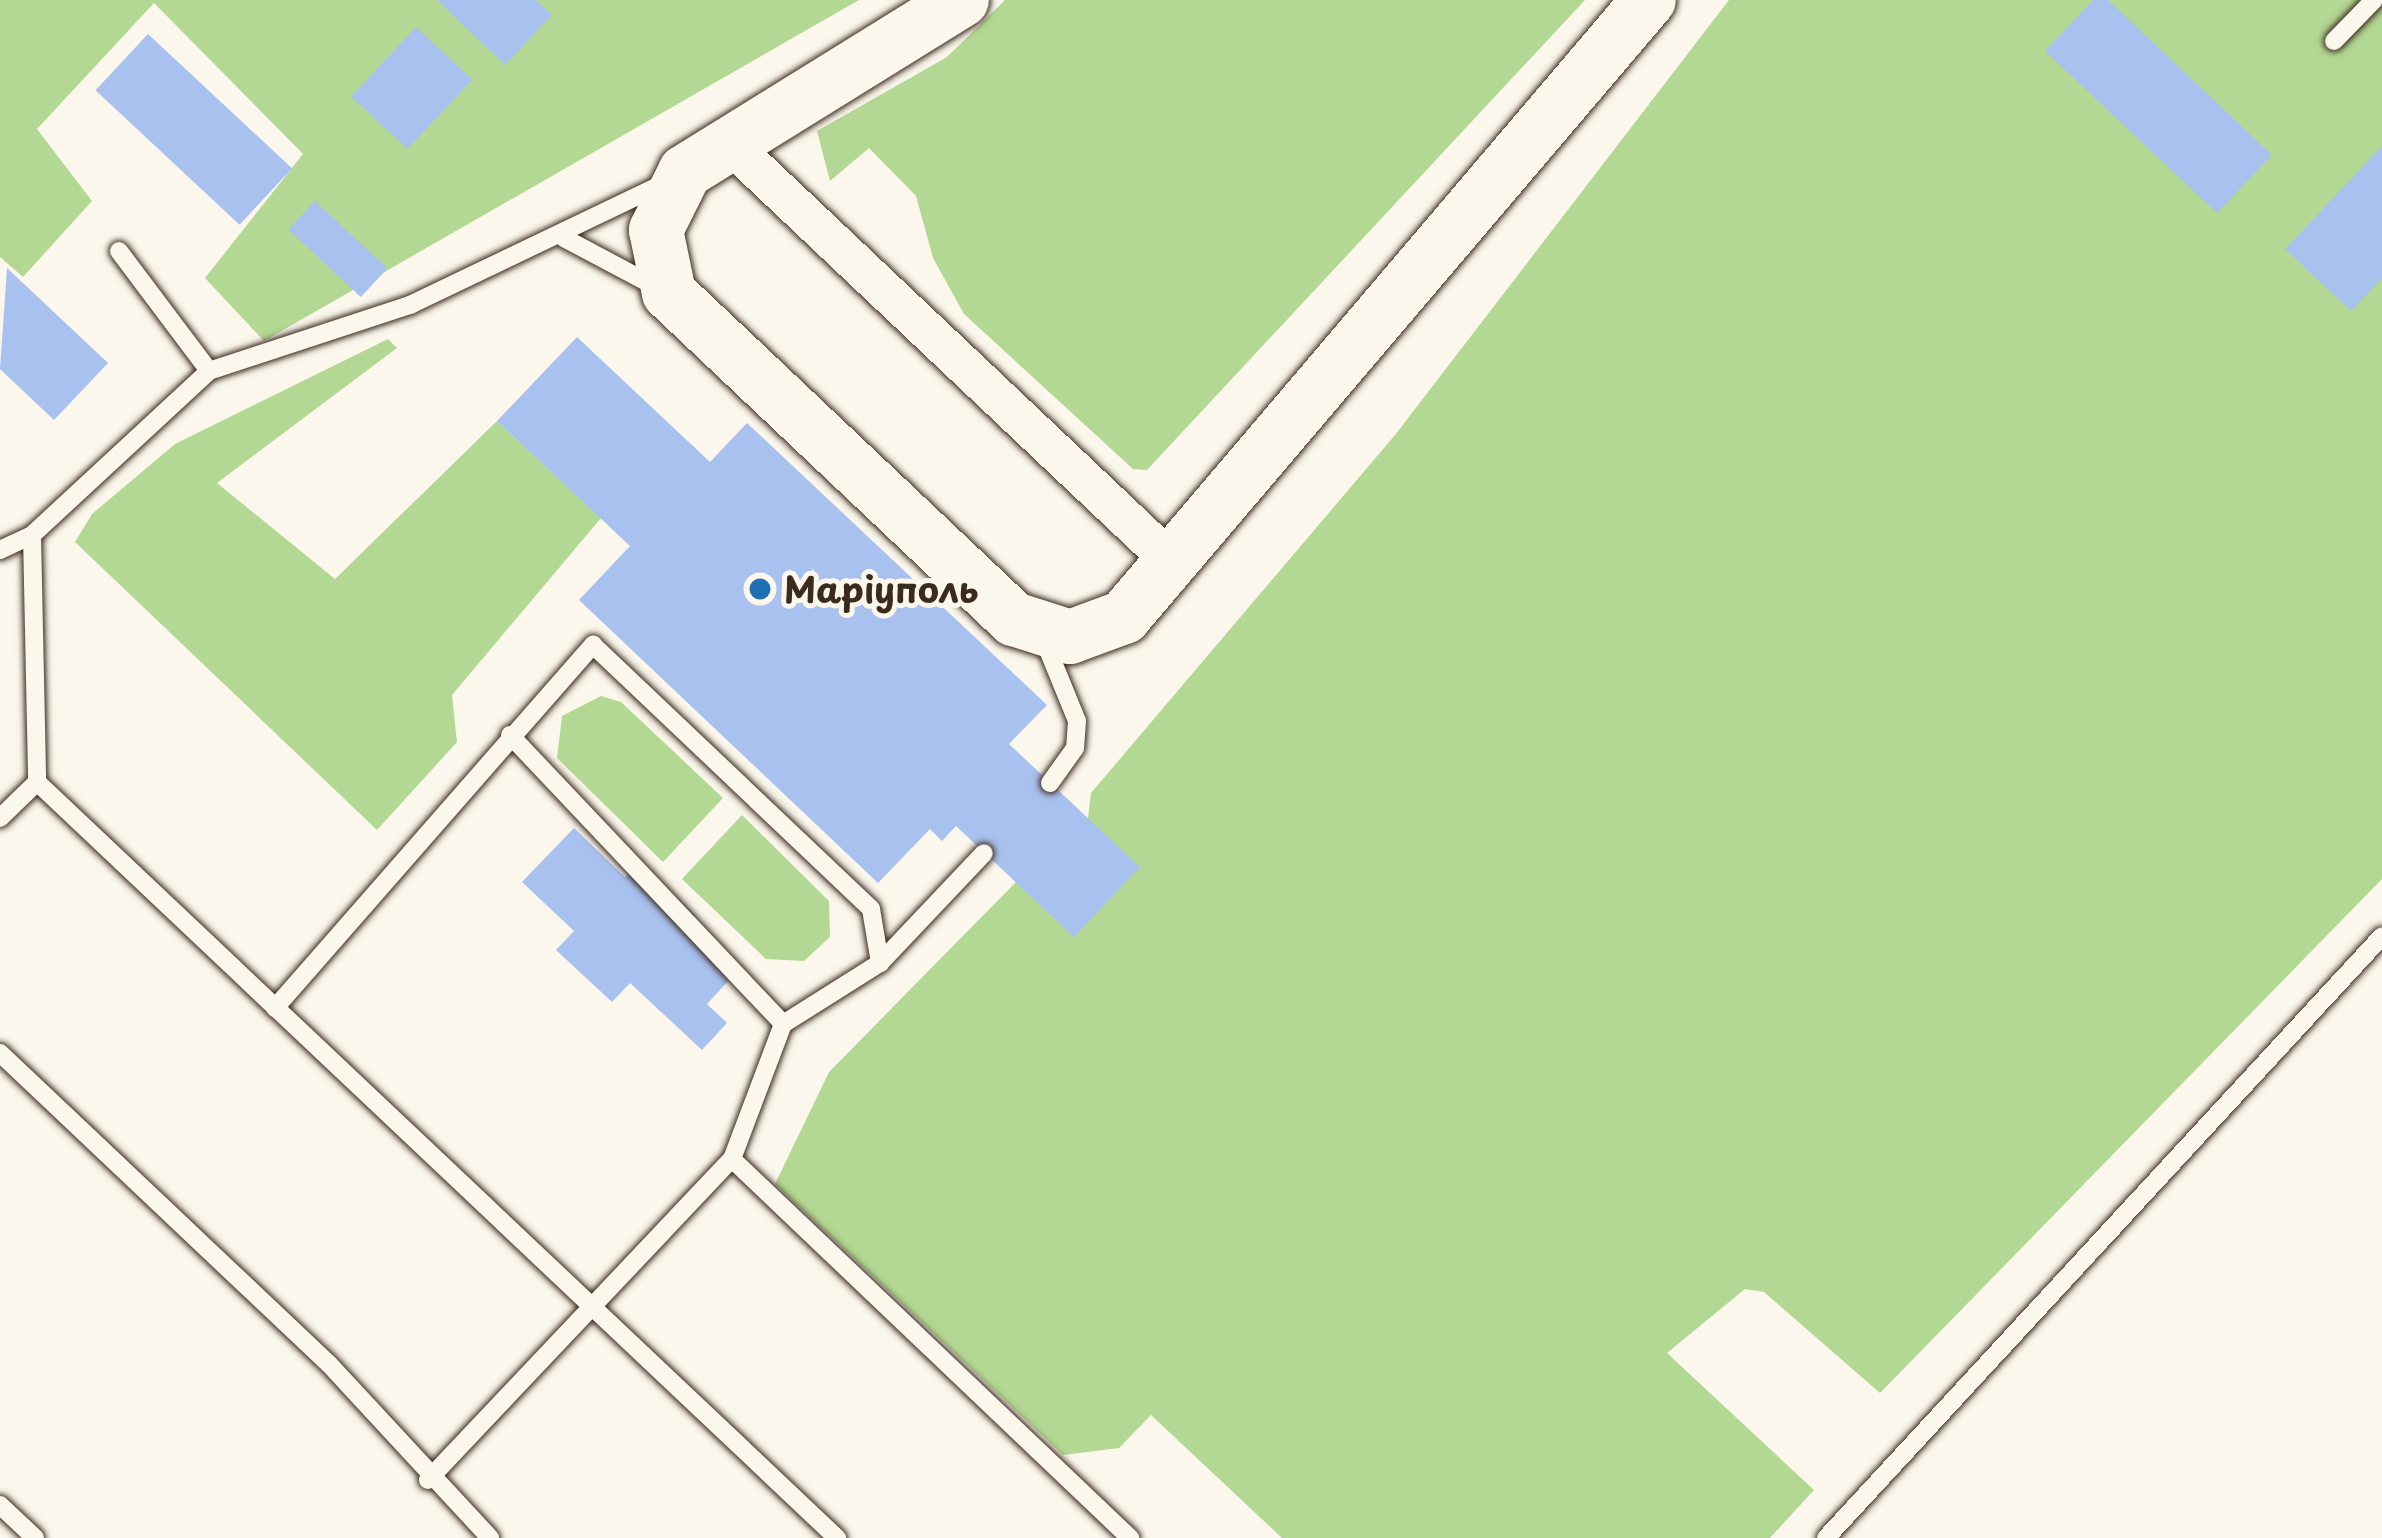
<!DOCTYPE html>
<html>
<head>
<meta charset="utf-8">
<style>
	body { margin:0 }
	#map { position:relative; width:2382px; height:1538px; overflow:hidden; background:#fbf7ec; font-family:"Playpen Sans",sans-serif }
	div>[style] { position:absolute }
	.green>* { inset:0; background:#b3d893 }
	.building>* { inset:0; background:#a9c1ee; transform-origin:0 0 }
	.roads { filter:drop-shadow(0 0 3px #3b2a1e) drop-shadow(0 0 3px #3b2a1e) }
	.lane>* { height:18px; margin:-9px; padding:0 9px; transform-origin:9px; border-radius:9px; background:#fbf7ec }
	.street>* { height:39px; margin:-19.5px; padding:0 19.5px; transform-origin:19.5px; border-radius:19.5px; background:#fbf7ec }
	.secondary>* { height:54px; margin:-27px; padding:0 27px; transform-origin:27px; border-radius:27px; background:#fbf7ec }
	.dots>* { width:33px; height:33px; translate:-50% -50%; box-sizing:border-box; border:6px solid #fbf7ec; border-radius:50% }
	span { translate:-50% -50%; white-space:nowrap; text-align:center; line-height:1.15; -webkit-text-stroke:10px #fbf7ec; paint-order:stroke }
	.poi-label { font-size:36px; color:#3b2a1e; font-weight:700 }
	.left { translate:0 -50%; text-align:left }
</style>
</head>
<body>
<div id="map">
	<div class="green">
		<i style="clip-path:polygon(0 0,859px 0,264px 341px,205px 278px,303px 154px,154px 3px,37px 129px,92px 201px,23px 277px,0 257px)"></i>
		<i style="clip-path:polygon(1005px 0,1585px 0,1147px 470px,1133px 469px,964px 314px,933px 258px,916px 196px,869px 148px,830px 181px,817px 131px,947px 57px)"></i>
		<i style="clip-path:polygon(1729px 0,2382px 0,2382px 879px,1880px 1393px,1764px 1292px,1745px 1289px,1667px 1353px,1814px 1490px,1770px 1538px,1282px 1538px,1151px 1415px,1119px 1448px,1063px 1455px,775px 1184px,829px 1072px,1016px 882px,1074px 936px,1091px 793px,1395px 435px)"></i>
		<i style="clip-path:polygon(388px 339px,397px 348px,217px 483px,335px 579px,497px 421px,601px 518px,452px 695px,457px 742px,377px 830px,75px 542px,92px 514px,175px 444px)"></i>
		<i style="clip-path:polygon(601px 696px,621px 702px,723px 798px,663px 862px,557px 758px,562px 716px)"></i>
		<i style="clip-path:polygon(742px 815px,829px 901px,830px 937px,804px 961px,766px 959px,682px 879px)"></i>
	</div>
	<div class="building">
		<i style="clip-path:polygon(437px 0,536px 0,552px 15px,505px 65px)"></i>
		<i style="clip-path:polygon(2093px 0,2108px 0,2272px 155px,2217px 213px,2045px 51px)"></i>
		<i style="left:416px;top:27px;width:77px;height:95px;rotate:43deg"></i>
		<i style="left:148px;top:34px;width:197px;height:77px;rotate:43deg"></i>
		<i style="clip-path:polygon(2382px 146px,2382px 278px,2351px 311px,2285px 249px)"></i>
		<i style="left:315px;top:201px;width:99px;height:39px;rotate:43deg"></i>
		<i style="clip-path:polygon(7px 268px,108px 363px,54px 420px,0 369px)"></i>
		<i style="clip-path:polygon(577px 337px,710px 462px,747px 423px,1047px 705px,1009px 744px,1140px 867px,1074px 937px,956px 826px,942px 841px,930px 829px,878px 883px,579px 600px,630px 546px,497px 421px)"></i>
		<i style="clip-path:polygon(574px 828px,625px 877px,640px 862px,695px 915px,681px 929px,732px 977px,707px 1004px,727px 1023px,702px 1050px,630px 983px,612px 1002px,556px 950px,574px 931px,522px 882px)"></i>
	</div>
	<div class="roads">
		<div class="lane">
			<i style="left:2334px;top:41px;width:57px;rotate:-45.7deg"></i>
			<i style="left:564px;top:238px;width:109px;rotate:28deg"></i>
			<i style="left:119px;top:251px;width:150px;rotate:53.1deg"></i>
			<i style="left:32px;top:535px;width:247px;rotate:88.8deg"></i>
			<i style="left:37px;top:782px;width:1101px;rotate:43.38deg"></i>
			<i style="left:0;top:550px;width:35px;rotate:-25deg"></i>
			<i style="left:32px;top:535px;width:241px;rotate:-42.8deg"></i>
			<i style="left:209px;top:371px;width:212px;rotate:-18.2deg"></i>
			<i style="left:410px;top:305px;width:280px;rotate:-25.6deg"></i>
			<i style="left:1044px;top:640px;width:87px;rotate:67.8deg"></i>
			<i style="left:1077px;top:721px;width:27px;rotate:94deg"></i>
			<i style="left:1075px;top:748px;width:43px;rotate:125.5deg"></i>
			<i style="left:510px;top:735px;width:398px;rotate:46.6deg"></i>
			<i style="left:0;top:818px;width:52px;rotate:-44.2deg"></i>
			<i style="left:275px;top:1008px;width:483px;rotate:-48.8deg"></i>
			<i style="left:593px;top:645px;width:383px;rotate:43.5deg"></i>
			<i style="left:871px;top:909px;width:55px;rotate:80.5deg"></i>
			<i style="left:0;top:1053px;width:453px;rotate:43.4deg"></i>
			<i style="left:329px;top:1364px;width:237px;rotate:47.2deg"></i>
			<i style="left:732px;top:1159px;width:550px;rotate:43.6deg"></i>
			<i style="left:428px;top:1480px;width:442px;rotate:-46.6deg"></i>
			<i style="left:732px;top:1159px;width:144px;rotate:-69.3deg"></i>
			<i style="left:783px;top:1024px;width:115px;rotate:-32.2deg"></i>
			<i style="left:880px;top:963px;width:151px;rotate:-46.6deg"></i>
			<i style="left:0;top:1505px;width:48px;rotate:43.3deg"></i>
			<i style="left:1826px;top:1538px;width:819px;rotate:-47.27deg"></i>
		</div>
		<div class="street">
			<i style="left:732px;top:146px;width:607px;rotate:43.4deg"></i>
		</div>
		<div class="secondary">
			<i style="left:962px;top:0;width:326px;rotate:148.2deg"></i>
			<i style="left:685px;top:172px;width:65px;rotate:116.6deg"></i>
			<i style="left:656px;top:230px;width:64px;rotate:78.3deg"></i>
			<i style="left:669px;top:293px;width:475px;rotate:43.4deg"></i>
			<i style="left:1014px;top:619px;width:59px;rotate:17.8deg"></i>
			<i style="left:1070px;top:637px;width:58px;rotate:-20.3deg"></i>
			<i style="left:1124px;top:617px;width:810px;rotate:-49.61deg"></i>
		</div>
	</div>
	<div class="dots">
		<i style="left:760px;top:589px;background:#1f6fb2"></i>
	</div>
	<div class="poi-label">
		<span class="left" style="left:784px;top:589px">Маріуполь</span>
	</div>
</div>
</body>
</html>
